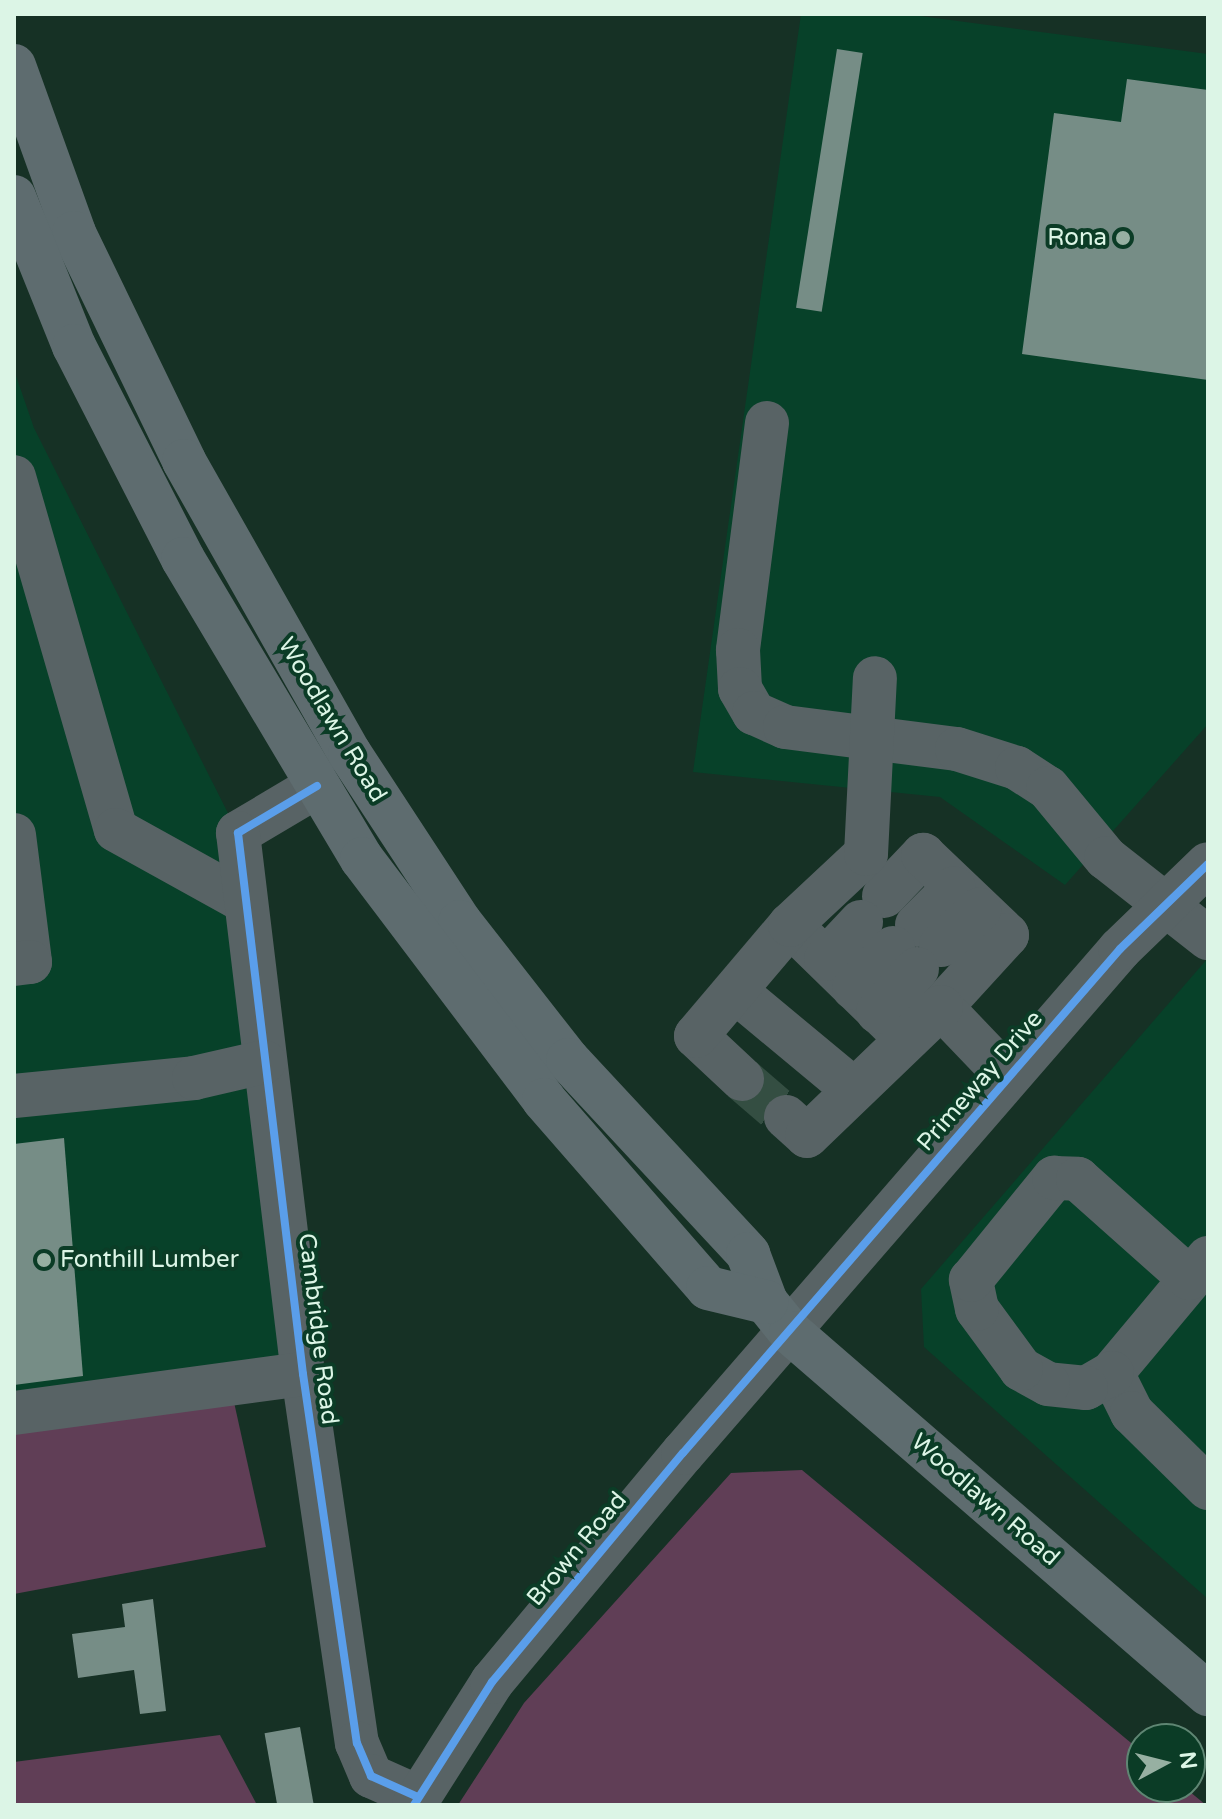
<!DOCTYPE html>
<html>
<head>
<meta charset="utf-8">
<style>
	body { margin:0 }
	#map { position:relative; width:1222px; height:1819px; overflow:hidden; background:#163125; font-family:"Varela Round",sans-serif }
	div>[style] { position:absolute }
	.built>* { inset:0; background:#074129 }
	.green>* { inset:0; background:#603e56 }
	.building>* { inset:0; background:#768d86; transform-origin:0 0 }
	.minor-tunnel>* { height:44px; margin-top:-22px; transform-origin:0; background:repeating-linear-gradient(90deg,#344e42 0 44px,transparent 0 66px) }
	.minor>* { height:44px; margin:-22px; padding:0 22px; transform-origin:22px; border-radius:22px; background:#586365 }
	.major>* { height:44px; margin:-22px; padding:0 22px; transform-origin:22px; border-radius:22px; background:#5e6c6f }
	.cycleway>* { height:8px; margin:-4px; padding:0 4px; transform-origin:4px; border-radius:4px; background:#5a9eea }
	.dots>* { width:22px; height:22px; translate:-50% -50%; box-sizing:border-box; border:4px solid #0b3c26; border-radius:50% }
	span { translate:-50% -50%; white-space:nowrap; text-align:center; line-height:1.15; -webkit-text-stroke:8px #0b3c26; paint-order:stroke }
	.poi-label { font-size:24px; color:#dcf5e6 }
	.right { translate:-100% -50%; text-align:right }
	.left { translate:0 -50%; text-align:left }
	.street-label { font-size:24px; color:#dcf5e6 }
	.frame { position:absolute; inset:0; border:16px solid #dcf5e6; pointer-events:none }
	.north { position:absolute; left:1126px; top:1723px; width:80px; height:80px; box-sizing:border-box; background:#0b3c26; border:2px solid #5f8673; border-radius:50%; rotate:83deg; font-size:22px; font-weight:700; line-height:32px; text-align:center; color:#dcf5e6 }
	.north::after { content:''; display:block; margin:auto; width:28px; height:36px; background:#97b0a2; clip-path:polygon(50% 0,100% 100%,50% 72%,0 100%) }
</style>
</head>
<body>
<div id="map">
	<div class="built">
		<i style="clip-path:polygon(801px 14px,905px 14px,1208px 54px,1208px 724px,1065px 885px,940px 797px,693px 772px)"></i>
		<i style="clip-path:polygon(14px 370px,34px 428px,238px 833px,303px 1374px,14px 1417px)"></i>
		<i style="clip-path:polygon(1208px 958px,1208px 1599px,924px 1347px,921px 1289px)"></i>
	</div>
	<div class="green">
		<i style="clip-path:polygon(230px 1384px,266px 1547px,14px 1594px,14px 1415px)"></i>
		<i style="clip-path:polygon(802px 1470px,1142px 1752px,1142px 1787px,1184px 1787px,1206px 1805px,458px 1805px,524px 1703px,731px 1473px)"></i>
		<i style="clip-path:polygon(220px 1735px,257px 1805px,14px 1805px,14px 1762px)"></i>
	</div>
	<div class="building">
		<i style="left:837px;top:49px;width:26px;height:262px;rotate:9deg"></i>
		<i style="clip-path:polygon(1127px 79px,1208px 90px,1208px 380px,1022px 354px,1054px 113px,1121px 122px)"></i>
		<i style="clip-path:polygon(64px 1138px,83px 1376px,14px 1385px,14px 1144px)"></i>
		<i style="clip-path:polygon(153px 1599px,166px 1711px,140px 1714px,134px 1670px,78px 1678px,72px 1634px,125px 1627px,122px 1604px)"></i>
		<i style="left:300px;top:1727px;width:78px;height:36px;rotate:80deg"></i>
	</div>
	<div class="minor-tunnel">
		<i style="left:742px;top:1079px;width:58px;rotate:40.8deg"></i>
	</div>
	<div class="minor">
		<i style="left:767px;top:423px;width:229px;rotate:97.3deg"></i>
		<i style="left:738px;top:650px;width:39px;rotate:87deg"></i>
		<i style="left:740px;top:689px;width:28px;rotate:60deg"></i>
		<i style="left:754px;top:713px;width:34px;rotate:24deg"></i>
		<i style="left:785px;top:727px;width:173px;rotate:7.3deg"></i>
		<i style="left:957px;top:749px;width:63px;rotate:17.6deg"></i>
		<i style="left:1017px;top:768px;width:37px;rotate:33deg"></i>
		<i style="left:1048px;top:788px;width:91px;rotate:50.4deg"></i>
		<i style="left:1106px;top:858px;width:130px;rotate:38.1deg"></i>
		<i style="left:14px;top:477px;width:367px;rotate:73.9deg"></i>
		<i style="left:116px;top:830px;width:146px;rotate:29deg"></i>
		<i style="left:317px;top:786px;width:92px;rotate:149.3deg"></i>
		<i style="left:238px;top:833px;width:545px;rotate:83.15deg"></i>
		<i style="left:303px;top:1374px;width:373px;rotate:81.7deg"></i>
		<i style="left:357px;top:1743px;width:36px;rotate:67deg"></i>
		<i style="left:371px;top:1776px;width:51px;rotate:24.1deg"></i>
		<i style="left:14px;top:835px;width:128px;rotate:82.8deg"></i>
		<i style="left:30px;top:962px;width:16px;rotate:173deg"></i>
		<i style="left:884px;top:896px;width:57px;rotate:-46.4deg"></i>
		<i style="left:923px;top:855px;width:116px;rotate:43.6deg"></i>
		<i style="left:1007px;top:935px;width:98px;rotate:132.5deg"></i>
		<i style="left:941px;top:1007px;width:97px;rotate:46.3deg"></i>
		<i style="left:790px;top:925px;width:163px;rotate:44.3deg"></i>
		<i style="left:917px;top:925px;width:52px;rotate:-45deg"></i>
		<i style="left:941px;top:945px;width:52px;rotate:-42.6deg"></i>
		<i style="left:826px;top:959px;width:51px;rotate:-46.6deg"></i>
		<i style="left:854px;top:988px;width:56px;rotate:-45.7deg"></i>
		<i style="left:735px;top:991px;width:153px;rotate:39.7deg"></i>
		<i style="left:878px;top:1012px;width:58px;rotate:-47.8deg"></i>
		<i style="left:742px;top:1079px;width:63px;rotate:-136.9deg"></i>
		<i style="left:696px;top:1036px;width:145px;rotate:-49.7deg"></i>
		<i style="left:790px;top:925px;width:104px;rotate:-43.1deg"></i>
		<i style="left:866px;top:854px;width:176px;rotate:-87.1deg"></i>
		<i style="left:14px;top:1096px;width:181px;rotate:-5.7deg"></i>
		<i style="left:194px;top:1078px;width:72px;rotate:-12.9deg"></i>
		<i style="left:786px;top:1117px;width:28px;rotate:42deg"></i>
		<i style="left:807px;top:1136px;width:186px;rotate:-43.9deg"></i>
		<i style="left:1208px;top:1258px;width:150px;rotate:129.9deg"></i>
		<i style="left:1112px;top:1373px;width:45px;rotate:63.4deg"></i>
		<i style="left:1132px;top:1413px;width:107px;rotate:44.6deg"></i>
		<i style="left:1112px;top:1373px;width:30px;rotate:150deg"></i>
		<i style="left:1086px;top:1388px;width:38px;rotate:-174deg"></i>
		<i style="left:1048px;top:1384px;width:31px;rotate:-151deg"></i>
		<i style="left:1021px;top:1369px;width:74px;rotate:-126.3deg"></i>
		<i style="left:977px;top:1309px;width:30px;rotate:-102deg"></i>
		<i style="left:971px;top:1280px;width:132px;rotate:-50.9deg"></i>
		<i style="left:1054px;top:1178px;width:24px;rotate:2deg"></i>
		<i style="left:1078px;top:1179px;width:149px;rotate:41.7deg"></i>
		<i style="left:14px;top:1413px;width:292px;rotate:-7.7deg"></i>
		<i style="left:414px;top:1805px;width:146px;rotate:-57.6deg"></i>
		<i style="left:492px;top:1682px;width:298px;rotate:-50.2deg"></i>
		<i style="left:683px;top:1453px;width:667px;rotate:-49.07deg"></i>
		<i style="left:1120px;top:949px;width:122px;rotate:-44deg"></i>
	</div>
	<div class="major">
		<i style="left:14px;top:66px;width:177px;rotate:70.2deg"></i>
		<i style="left:74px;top:233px;width:253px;rotate:64.2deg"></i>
		<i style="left:184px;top:461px;width:337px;rotate:60.5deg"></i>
		<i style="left:350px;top:754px;width:201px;rotate:56.8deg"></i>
		<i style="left:460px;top:922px;width:175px;rotate:52deg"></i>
		<i style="left:568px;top:1060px;width:265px;rotate:47.1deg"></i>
		<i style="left:748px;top:1254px;width:51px;rotate:69.4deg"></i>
		<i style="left:766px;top:1302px;width:40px;rotate:51deg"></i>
		<i style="left:791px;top:1333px;width:552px;rotate:40.88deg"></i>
		<i style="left:14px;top:197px;width:161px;rotate:68.1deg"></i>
		<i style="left:74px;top:346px;width:239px;rotate:62.9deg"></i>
		<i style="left:183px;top:559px;width:349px;rotate:59.2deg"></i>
		<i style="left:362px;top:859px;width:302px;rotate:52.9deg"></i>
		<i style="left:544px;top:1100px;width:249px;rotate:48.9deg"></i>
		<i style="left:708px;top:1288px;width:60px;rotate:13.6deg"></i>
	</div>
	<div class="cycleway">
		<i style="left:317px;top:786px;width:92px;rotate:149.3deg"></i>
		<i style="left:238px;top:833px;width:545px;rotate:83.15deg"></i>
		<i style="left:303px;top:1374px;width:373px;rotate:81.7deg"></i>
		<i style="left:357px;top:1743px;width:36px;rotate:67deg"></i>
		<i style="left:371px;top:1776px;width:51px;rotate:24.1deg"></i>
		<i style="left:414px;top:1805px;width:146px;rotate:-57.6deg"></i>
		<i style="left:492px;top:1682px;width:298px;rotate:-50.2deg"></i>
		<i style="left:683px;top:1453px;width:667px;rotate:-49.07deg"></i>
		<i style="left:1120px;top:949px;width:122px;rotate:-44deg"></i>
	</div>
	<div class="dots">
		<i style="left:1123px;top:238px;background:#97b0a2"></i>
		<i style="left:44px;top:1260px;background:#97b0a2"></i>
	</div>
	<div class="poi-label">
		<span class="right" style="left:1107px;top:238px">Rona</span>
		<span class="left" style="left:60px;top:1260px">Fonthill Lumber</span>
	</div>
	<div class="street-label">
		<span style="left:332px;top:720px;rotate:59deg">Woodlawn Road</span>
		<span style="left:980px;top:1081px;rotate:-49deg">Primeway Drive</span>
		<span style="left:318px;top:1329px;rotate:83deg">Cambridge Road</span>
		<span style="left:985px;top:1500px;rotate:41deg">Woodlawn Road</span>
		<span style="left:577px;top:1549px;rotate:-50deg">Brown Road</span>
	</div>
	<div class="frame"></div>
	<div class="north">N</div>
</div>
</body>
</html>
